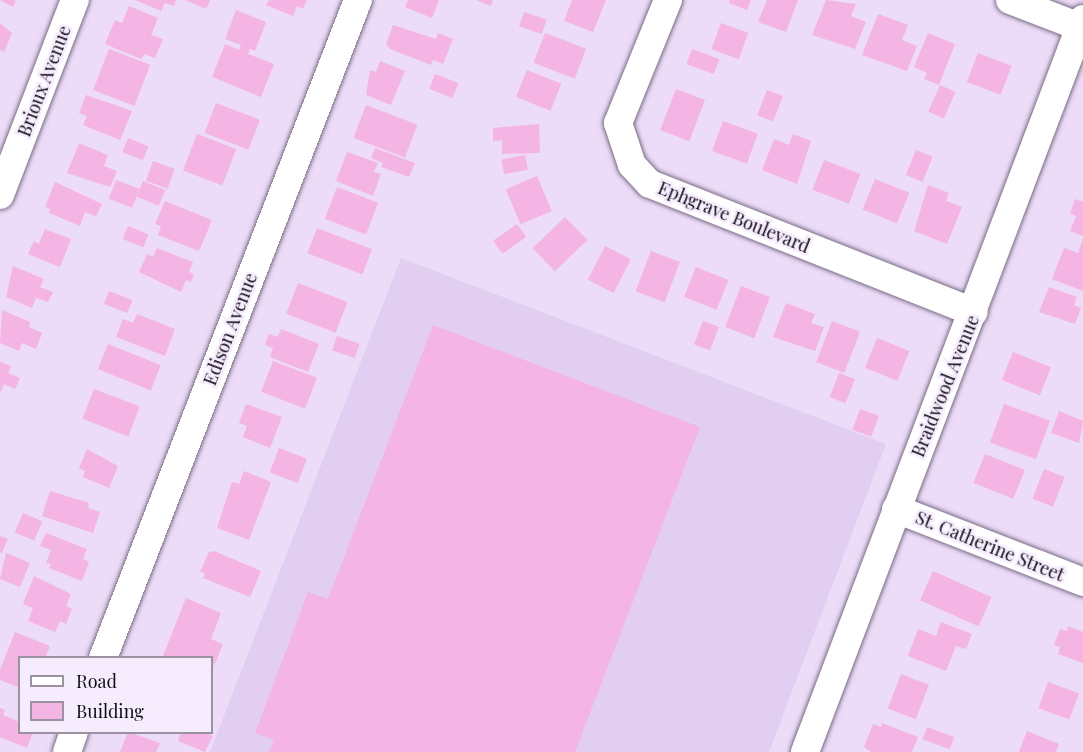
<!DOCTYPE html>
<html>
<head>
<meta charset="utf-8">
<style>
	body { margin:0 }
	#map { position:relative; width:1083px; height:752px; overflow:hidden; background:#ecdcf8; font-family:"Playfair Display",serif }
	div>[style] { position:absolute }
	.built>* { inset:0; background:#e2cef1 }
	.building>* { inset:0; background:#f4b4e4; transform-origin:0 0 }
	.roads { filter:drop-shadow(0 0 2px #7a6c85) drop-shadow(0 0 2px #7a6c85) }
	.minor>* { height:28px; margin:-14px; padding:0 14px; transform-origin:14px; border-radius:14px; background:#fff }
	span { translate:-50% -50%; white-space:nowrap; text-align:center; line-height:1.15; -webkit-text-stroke:5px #f5ecfd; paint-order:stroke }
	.street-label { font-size:18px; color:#110b14 }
	.legend { position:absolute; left:18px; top:656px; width:195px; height:78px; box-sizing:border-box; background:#f5ecfd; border:2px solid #9a92a0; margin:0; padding:8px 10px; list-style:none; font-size:18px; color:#110b14 }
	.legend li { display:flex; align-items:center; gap:12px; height:30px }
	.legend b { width:30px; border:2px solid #9a92a0 }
</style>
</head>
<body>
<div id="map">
	<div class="built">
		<i style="clip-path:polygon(401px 258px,886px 444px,769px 752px,210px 752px)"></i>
	</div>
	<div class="building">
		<i style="clip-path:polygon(0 0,16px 0,13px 7px)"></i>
		<i style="clip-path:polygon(135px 0,176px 0,174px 6px,165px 3px,161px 11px)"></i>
		<i style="clip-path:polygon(185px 0,210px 0,206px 9px)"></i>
		<i style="clip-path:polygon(269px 0,307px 0,303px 9px,297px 6px,293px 16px,266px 5px)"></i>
		<i style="clip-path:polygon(408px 0,439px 0,432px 18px,405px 7px)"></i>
		<i style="clip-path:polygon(476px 0,493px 0,491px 6px)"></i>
		<i style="clip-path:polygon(572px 0,606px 0,593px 32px,564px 21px)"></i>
		<i style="clip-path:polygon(730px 0,751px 0,747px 10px,729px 3px)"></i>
		<i style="clip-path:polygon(767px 0,798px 0,786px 32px,758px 22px)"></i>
		<i style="clip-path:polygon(826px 0,856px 4px,851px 16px,866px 22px,855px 49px,812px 35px)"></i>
		<i style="clip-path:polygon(129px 6px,158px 18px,151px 35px,163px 39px,155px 58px,144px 54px,141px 59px,105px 44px,115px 20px,122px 23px)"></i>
		<i style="clip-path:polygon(236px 10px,266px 22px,255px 51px,250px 49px,248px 54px,274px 64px,261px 97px,212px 77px,225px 44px,239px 50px,241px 45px,225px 39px)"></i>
		<i style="left:524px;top:12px;width:24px;height:15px;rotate:19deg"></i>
		<i style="clip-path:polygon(878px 14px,908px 25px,902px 40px,917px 46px,907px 71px,862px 55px)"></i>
		<i style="clip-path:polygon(0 23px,12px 33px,4px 52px,0 50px)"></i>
		<i style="left:721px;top:23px;width:29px;height:28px;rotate:20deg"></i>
		<i style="clip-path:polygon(393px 25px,436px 39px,438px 33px,453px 39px,443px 64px,433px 60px,431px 65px,390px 49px,386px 44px)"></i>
		<i style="left:545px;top:33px;width:44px;height:32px;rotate:21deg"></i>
		<i style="clip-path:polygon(928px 33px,955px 44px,939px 85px,924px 79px,927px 73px,914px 67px)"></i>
		<i style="left:109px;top:49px;width:44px;height:44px;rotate:21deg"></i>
		<i style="left:692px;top:49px;width:29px;height:16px;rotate:20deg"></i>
		<i style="left:978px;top:53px;width:36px;height:31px;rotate:21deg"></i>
		<i style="clip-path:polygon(380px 61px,405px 71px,391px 105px,366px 95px,370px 70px,376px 72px)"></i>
		<i style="left:527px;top:70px;width:37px;height:29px;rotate:22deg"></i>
		<i style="left:435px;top:74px;width:25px;height:16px;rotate:21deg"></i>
		<i style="left:940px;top:85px;width:17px;height:29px;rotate:24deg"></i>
		<i style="left:676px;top:89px;width:31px;height:44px;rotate:21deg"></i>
		<i style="left:767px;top:90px;width:17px;height:27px;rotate:21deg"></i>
		<i style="clip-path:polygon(86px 95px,132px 111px,120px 140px,83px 125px,87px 116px,79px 113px)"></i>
		<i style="left:216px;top:103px;width:47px;height:32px;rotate:21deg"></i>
		<i style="left:366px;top:105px;width:55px;height:35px;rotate:21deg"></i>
		<i style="left:723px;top:121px;width:37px;height:32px;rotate:20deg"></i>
		<i style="clip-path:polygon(539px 124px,540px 153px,502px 154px,502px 140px,493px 141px,493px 128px)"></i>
		<i style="left:197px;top:134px;width:42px;height:39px;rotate:21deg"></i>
		<i style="clip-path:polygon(793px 134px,811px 141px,797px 184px,762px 170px,774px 139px,789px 145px)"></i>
		<i style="left:128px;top:138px;width:22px;height:15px;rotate:22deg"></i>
		<i style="clip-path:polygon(79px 143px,108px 155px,104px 166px,117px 171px,110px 187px,67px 173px)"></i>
		<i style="clip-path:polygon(375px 148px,415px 163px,409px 177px,381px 167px,383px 163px,371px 158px)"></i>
		<i style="left:916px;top:150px;width:18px;height:27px;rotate:22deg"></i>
		<i style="clip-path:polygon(347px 152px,378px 163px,374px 172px,381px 174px,373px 196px,336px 181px)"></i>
		<i style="left:525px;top:155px;width:15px;height:24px;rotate:79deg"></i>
		<i style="left:824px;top:160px;width:39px;height:32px;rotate:21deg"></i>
		<i style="left:153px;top:161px;width:23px;height:21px;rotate:20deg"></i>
		<i style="left:537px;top:176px;width:38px;height:34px;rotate:67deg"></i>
		<i style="left:875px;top:179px;width:37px;height:33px;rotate:22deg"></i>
		<i style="left:116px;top:180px;width:25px;height:20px;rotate:21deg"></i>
		<i style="left:143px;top:181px;width:24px;height:17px;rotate:22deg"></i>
		<i style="clip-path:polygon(55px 182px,102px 204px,96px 216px,85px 212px,80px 226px,49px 213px,50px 209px,45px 207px)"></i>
		<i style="clip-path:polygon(928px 185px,949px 193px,946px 201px,962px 207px,947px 244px,914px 231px)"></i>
		<i style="left:337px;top:187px;width:44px;height:34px;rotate:21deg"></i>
		<i style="clip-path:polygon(1075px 199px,1083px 202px,1083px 236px,1070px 231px,1076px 216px,1070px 213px)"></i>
		<i style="clip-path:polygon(165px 201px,212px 220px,199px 251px,158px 235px,161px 226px,155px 224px)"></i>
		<i style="left:565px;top:217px;width:32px;height:45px;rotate:46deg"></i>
		<i style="left:517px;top:224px;width:16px;height:29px;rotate:55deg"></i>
		<i style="left:128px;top:226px;width:22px;height:14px;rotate:22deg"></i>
		<i style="left:317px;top:228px;width:59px;height:27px;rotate:21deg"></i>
		<i style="clip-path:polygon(45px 229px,71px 239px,60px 267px,28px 254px,34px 241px,39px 244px)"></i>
		<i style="clip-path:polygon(1083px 239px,1083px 291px,1052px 279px,1064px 248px,1078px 253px)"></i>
		<i style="left:605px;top:246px;width:29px;height:38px;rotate:27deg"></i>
		<i style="clip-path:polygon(157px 248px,193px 262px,189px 272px,194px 274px,191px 282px,186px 280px,181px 292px,139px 272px,147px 254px,153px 257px)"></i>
		<i style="left:651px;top:251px;width:31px;height:43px;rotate:21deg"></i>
		<i style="clip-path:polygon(13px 266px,44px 279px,40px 287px,53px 292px,48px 302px,36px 298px,32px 308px,6px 297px)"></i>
		<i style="left:696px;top:267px;width:35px;height:32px;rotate:22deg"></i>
		<i style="left:298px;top:283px;width:53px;height:33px;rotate:21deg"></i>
		<i style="left:741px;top:286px;width:31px;height:44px;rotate:21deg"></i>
		<i style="clip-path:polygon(1049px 287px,1077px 297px,1074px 305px,1081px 308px,1075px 324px,1039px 312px)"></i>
		<i style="left:109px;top:291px;width:25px;height:14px;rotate:21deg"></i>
		<i style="clip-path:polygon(786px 303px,815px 314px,811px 323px,824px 327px,815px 351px,773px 337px)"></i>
		<i style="clip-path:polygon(2px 310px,30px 322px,29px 327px,42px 333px,36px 349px,22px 343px,19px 351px,0 343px)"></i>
		<i style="clip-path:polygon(137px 314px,175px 329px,165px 356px,116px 337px,123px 319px,133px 323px)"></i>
		<i style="left:703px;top:321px;width:17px;height:25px;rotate:21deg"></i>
		<i style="left:832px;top:321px;width:30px;height:44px;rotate:21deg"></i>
		<i style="clip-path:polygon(433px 325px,700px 427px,575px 752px,269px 752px,274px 740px,255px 733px,308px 592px,328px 599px)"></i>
		<i style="clip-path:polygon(281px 329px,319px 344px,308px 372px,270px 357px,273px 348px,265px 345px,269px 334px,278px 337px)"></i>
		<i style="left:337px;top:336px;width:24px;height:15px;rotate:19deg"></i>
		<i style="left:877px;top:338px;width:35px;height:32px;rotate:22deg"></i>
		<i style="left:108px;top:344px;width:57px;height:27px;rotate:22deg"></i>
		<i style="left:1013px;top:352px;width:41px;height:30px;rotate:22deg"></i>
		<i style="left:273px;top:361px;width:47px;height:33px;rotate:21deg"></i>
		<i style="clip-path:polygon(0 362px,11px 366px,8px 373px,20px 378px,15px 389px,4px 384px,0 393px)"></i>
		<i style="left:839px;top:373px;width:17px;height:26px;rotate:21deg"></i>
		<i style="left:94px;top:389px;width:49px;height:32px;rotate:21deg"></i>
		<i style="clip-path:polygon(246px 404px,282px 417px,270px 448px,243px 437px,247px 426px,239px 423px)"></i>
		<i style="left:1004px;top:404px;width:49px;height:41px;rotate:20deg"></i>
		<i style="left:860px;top:409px;width:20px;height:22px;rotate:20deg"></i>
		<i style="clip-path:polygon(1059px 411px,1083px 421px,1079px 443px,1051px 433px)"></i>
		<i style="left:279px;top:448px;width:30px;height:26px;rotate:21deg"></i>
		<i style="clip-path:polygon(87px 449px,118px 466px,109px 488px,83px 477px,85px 471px,79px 468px)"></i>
		<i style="left:985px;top:454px;width:43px;height:31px;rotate:22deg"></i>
		<i style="left:1044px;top:469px;width:22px;height:32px;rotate:21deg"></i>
		<i style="clip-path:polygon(244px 471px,271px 482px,249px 540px,217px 528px,232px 482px,239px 484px)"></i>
		<i style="clip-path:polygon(50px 491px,89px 503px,88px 508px,100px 512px,93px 533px,42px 516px)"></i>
		<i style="left:23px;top:513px;width:21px;height:21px;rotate:23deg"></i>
		<i style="clip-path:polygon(46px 533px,87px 549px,83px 559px,89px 562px,82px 581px,49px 568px,51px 564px,46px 563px,51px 550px,40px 546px)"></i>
		<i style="clip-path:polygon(0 536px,8px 539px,2px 553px,0 552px)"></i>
		<i style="clip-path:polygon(214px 551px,261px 571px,250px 597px,203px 578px,205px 573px,200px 572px,209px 552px)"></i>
		<i style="clip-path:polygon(6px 553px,30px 563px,20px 587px,0 579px)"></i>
		<i style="left:933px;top:571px;width:64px;height:32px;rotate:24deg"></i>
		<i style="clip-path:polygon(34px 576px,71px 594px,66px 606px,72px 609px,66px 624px,60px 621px,55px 632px,28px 621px,33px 608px,23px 604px)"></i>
		<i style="clip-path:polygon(186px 598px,221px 613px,211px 639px,223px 644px,214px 666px,212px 658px,163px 656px)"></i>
		<i style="clip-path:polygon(941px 622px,972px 634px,966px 649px,956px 646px,946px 671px,908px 656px,918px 629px,936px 636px)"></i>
		<i style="clip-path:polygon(1068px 626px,1083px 632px,1083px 663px,1058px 654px,1060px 647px,1054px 645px,1060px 629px,1067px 631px)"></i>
		<i style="clip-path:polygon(15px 632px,50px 646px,45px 658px,20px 658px,20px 688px,0 680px,0 670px)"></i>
		<i style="left:901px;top:674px;width:30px;height:37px;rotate:21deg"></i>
		<i style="left:1048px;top:682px;width:33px;height:28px;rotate:20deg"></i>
		<i style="clip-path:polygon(0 708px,5px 710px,3px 715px,20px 722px,20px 732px,33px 732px,27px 748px,0 737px)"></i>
		<i style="clip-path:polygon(882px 723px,918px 737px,912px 752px,871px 752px,864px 747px,873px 724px,881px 727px)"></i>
		<i style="left:927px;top:727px;width:29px;height:13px;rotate:20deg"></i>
		<i style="clip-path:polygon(1027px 731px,1059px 744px,1056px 752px,1019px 752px)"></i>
		<i style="clip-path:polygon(128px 732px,160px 743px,156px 752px,120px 752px)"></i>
		<i style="clip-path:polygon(181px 732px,205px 732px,213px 736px,205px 752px,178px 741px)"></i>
	</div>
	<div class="roads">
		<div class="minor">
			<i style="left:668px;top:0;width:133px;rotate:112.1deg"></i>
			<i style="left:618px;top:123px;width:44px;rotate:71.6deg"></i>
			<i style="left:632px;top:165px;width:26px;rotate:47deg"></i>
			<i style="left:650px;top:184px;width:348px;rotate:21.6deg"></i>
			<i style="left:1010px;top:0;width:75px;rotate:21.1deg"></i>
			<i style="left:0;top:195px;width:209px;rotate:-69deg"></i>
			<i style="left:896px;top:509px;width:201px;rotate:21.3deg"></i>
			<i style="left:103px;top:658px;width:706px;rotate:-68.82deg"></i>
			<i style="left:67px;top:752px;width:21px;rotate:-71deg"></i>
			<i style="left:805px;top:752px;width:784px;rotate:-69.23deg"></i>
		</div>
	</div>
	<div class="street-label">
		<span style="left:44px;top:81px;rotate:-69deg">Brioux Avenue</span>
		<span style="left:734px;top:217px;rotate:22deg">Ephgrave Boulevard</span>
		<span style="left:230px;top:329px;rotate:-69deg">Edison Avenue</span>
		<span style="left:945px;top:386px;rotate:-68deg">Braidwood Avenue</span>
		<span style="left:990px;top:546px;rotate:22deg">St. Catherine Street</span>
	</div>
	<ul class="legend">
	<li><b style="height:8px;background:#fff"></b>Road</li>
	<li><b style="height:16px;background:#f4b4e4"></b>Building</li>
	</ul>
</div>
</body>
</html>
